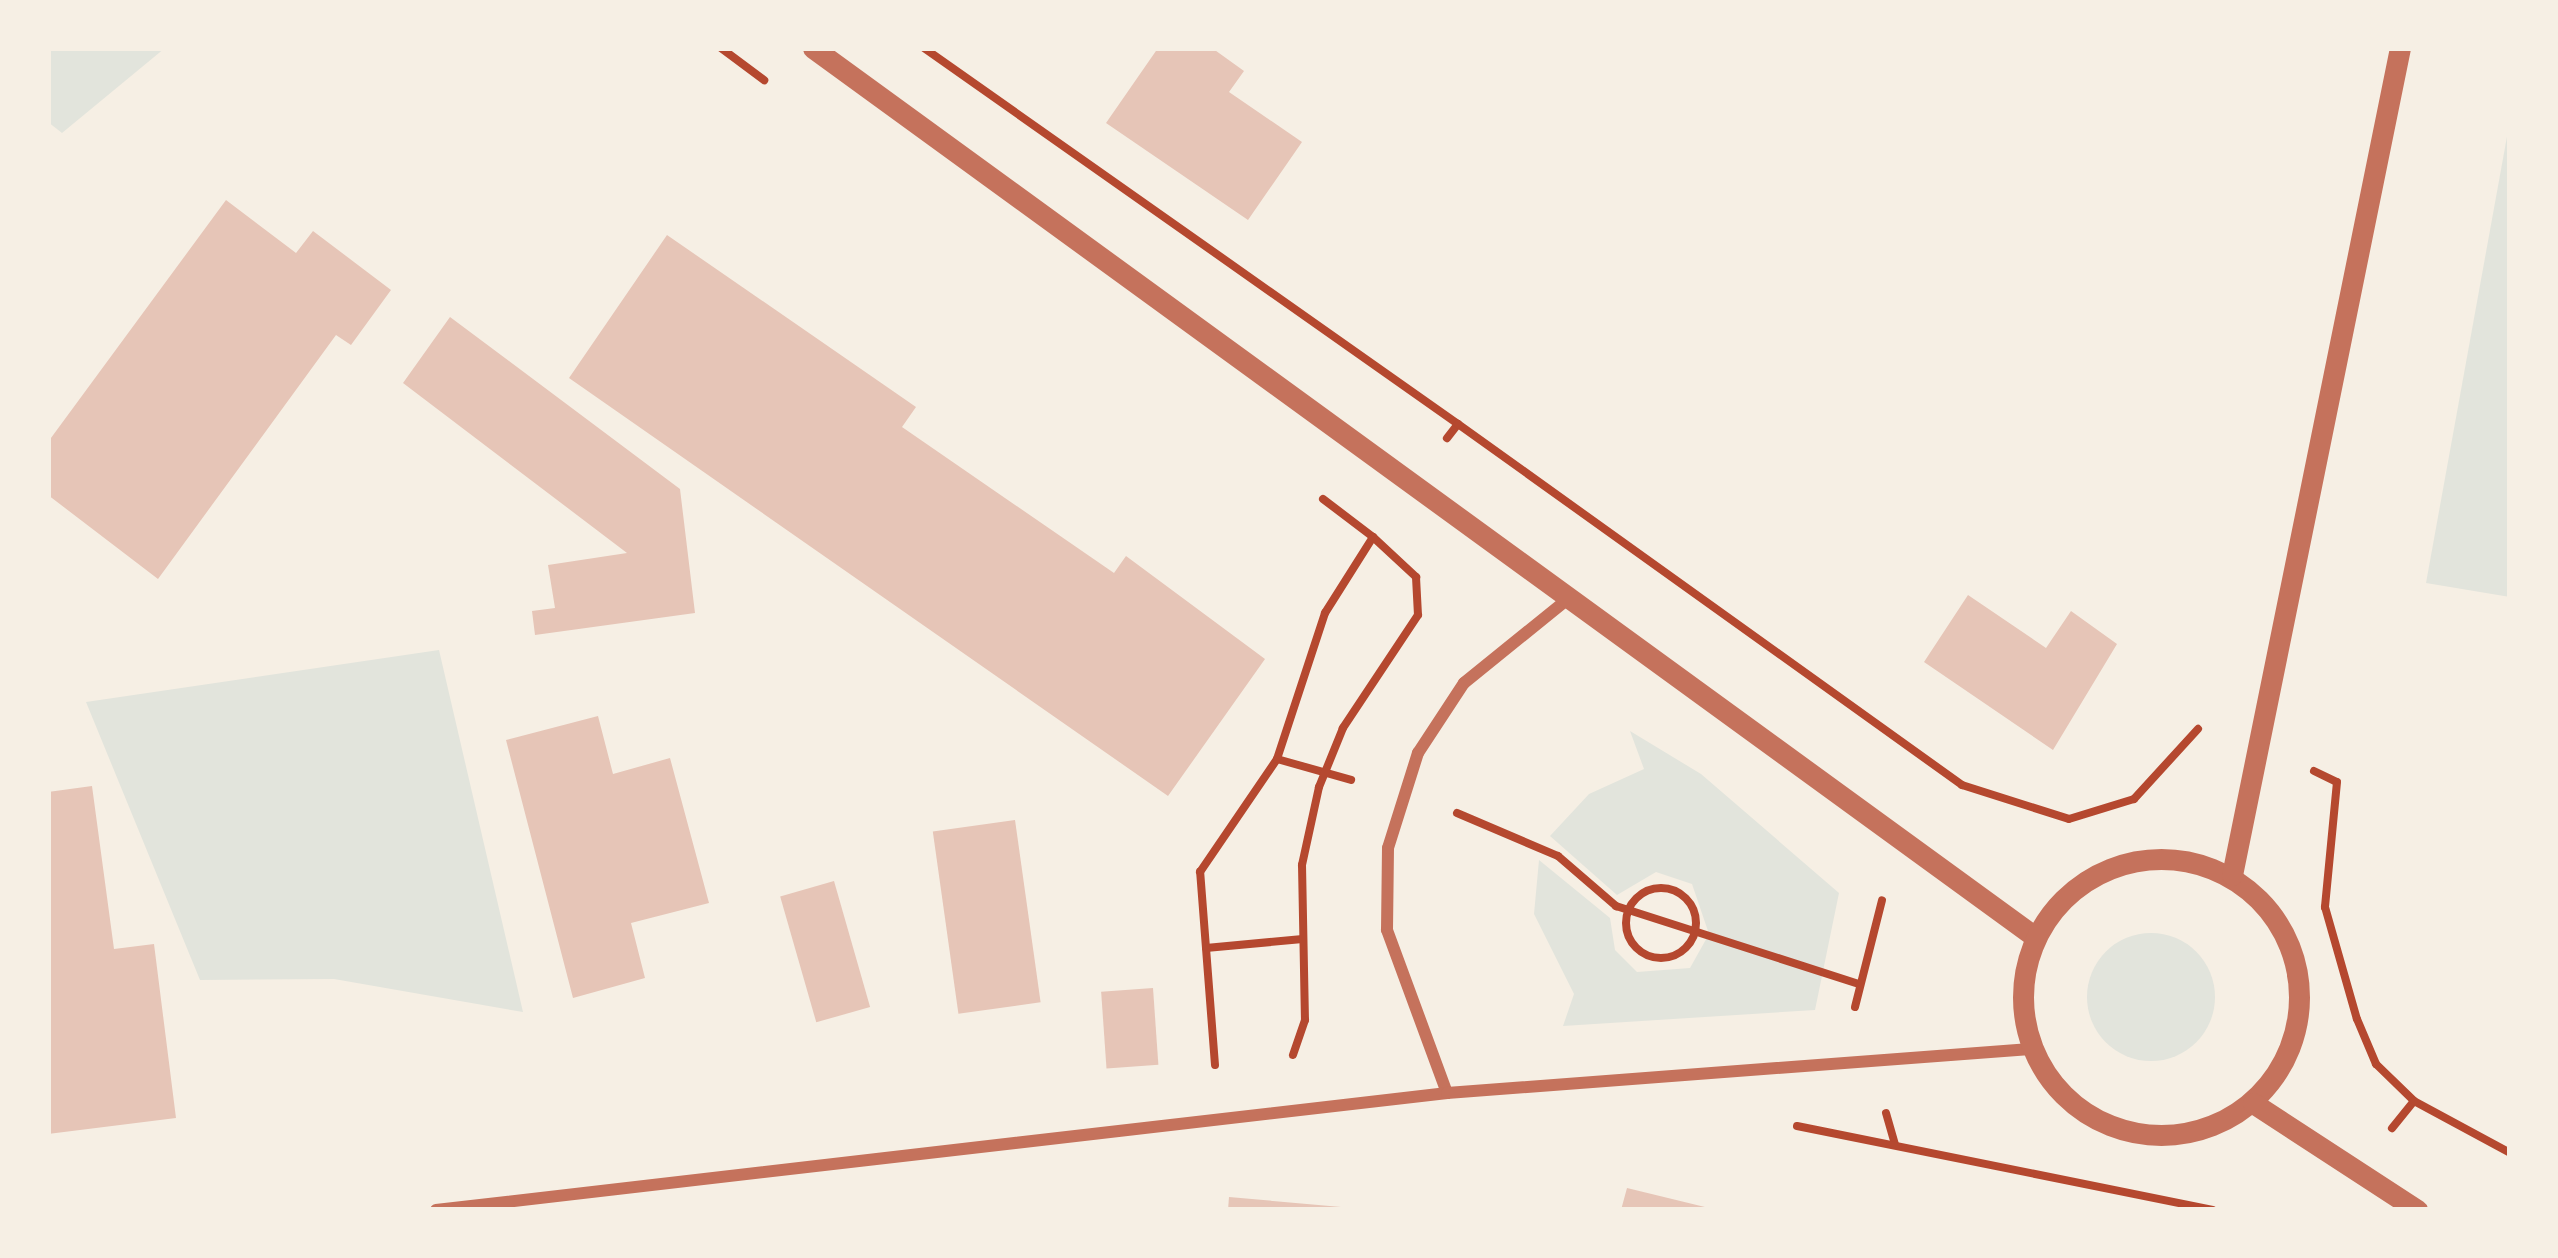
<!DOCTYPE html>
<html>
<head>
<meta charset="utf-8">
<style>
	body { margin:0 }
	#map { position:relative; width:2558px; height:1258px; overflow:hidden; background:#f6efe4; font-family:Helvetica,sans-serif }
	div>[style] { position:absolute }
	.green>* { inset:0; background:#e2e4dc }
	.round { border-radius:50% }
	.building>* { inset:0; background:#e6c5b7; transform-origin:0 0 }
	.path>* { height:8px; margin:-4px; padding:0 4px; transform-origin:4px; border-radius:4px; background:#b5482f }
	.path>.ring { margin:-4px; padding:0; box-sizing:content-box; background:none; border:8px solid #b5482f; border-radius:50% }
	.minor>* { height:12px; margin:-6px; padding:0 6px; transform-origin:6px; border-radius:6px; background:#c5725c }
	.tertiary>* { height:21px; margin:-10.5px; padding:0 10.5px; transform-origin:10.5px; border-radius:10.5px; background:#c5725c }
	.tertiary>.ring { margin:-10.5px; padding:0; box-sizing:content-box; background:none; border:21px solid #c5725c; border-radius:50% }
	span { translate:-50% -50%; white-space:nowrap; text-align:center; line-height:1.15; -webkit-text-stroke:10px #f6efe4; paint-order:stroke }
	.frame { position:absolute; inset:0; border:51px solid #f6efe4; pointer-events:none }
</style>
</head>
<body>
<div id="map">
	<div class="green">
		<i style="clip-path:polygon(48px 48px,165px 48px,62px 133px,48px 122px)"></i>
		<i style="clip-path:polygon(2510px 120px,2510px 597px,2426px 583px)"></i>
		<i style="clip-path:polygon(439px 650px,523px 1012px,334px 979px,200px 980px,86px 702px)"></i>
		<i style="clip-path:polygon(1630px 731px,1701px 774px,1839px 893px,1815px 1010px,1563px 1026px,1574px 994px,1534px 914px,1539px 860px,1610px 918px,1615px 950px,1637px 972px,1690px 968px,1709px 934px,1692px 884px,1656px 872px,1617px 895px,1550px 836px,1589px 794px,1644px 769px)"></i>
		<i class="round" style="left:2087px;top:933px;width:128px;height:128px"></i>
	</div>
	<div class="building">
		<i style="clip-path:polygon(1158px 48px,1212px 48px,1244px 71px,1229px 92px,1302px 142px,1248px 220px,1106px 123px)"></i>
		<i style="clip-path:polygon(226px 200px,296px 253px,313px 231px,391px 290px,351px 345px,336px 335px,158px 579px,48px 495px,48px 442px)"></i>
		<i style="clip-path:polygon(667px 235px,916px 407px,902px 427px,1114px 573px,1126px 556px,1265px 659px,1168px 796px,569px 378px)"></i>
		<i style="clip-path:polygon(450px 317px,680px 489px,695px 613px,535px 635px,532px 611px,555px 608px,548px 565px,627px 553px,403px 383px)"></i>
		<i style="clip-path:polygon(1968px 595px,2046px 648px,2071px 611px,2117px 644px,2053px 750px,1924px 662px)"></i>
		<i style="clip-path:polygon(598px 716px,613px 774px,670px 758px,709px 903px,631px 923px,645px 978px,573px 998px,506px 740px)"></i>
		<i style="clip-path:polygon(92px 786px,114px 949px,154px 944px,176px 1118px,48px 1134px,48px 792px)"></i>
		<i style="left:1015px;top:820px;width:184px;height:83px;rotate:82deg"></i>
		<i style="left:834px;top:881px;width:131px;height:56px;rotate:74deg"></i>
		<i style="left:1153px;top:988px;width:77px;height:52px;rotate:86deg"></i>
		<i style="clip-path:polygon(1627px 1188px,1709px 1208px,1709px 1210px,1621px 1210px)"></i>
		<i style="clip-path:polygon(1229px 1197px,1341px 1207px,1341px 1210px,1228px 1210px)"></i>
	</div>
	<div class="path">
		<i style="left:721px;top:48px;width:54px;rotate:36.7deg"></i>
		<i style="left:924px;top:48px;width:653px;rotate:35.15deg"></i>
		<i style="left:1458px;top:424px;width:18px;rotate:128deg"></i>
		<i style="left:1458px;top:424px;width:620px;rotate:35.61deg"></i>
		<i style="left:1962px;top:785px;width:112px;rotate:17.6deg"></i>
		<i style="left:2069px;top:819px;width:68px;rotate:-17.1deg"></i>
		<i style="left:2134px;top:799px;width:95px;rotate:-47.6deg"></i>
		<i style="left:1323px;top:499px;width:63px;rotate:37.2deg"></i>
		<i style="left:1277px;top:759px;width:77px;rotate:15.8deg"></i>
		<i style="left:2314px;top:771px;width:25px;rotate:26deg"></i>
		<i style="left:2337px;top:782px;width:126px;rotate:95.5deg"></i>
		<i style="left:2325px;top:907px;width:116px;rotate:74.1deg"></i>
		<i style="left:2357px;top:1019px;width:49px;rotate:67.1deg"></i>
		<i style="left:2376px;top:1064px;width:53px;rotate:44.2deg"></i>
		<i style="left:2414px;top:1101px;width:35px;rotate:129deg"></i>
		<i style="left:1457px;top:813px;width:110px;rotate:23.1deg"></i>
		<i style="left:1558px;top:856px;width:77px;rotate:40.8deg"></i>
		<i style="left:1616px;top:906px;width:255px;rotate:17.8deg"></i>
		<i class="ring" style="left:1626px;top:888px;width:62px;height:62px"></i>
		<i style="left:1206px;top:948px;width:97px;rotate:-5.3deg"></i>
		<i style="left:1855px;top:1007px;width:110px;rotate:-75.8deg"></i>
		<i style="left:1215px;top:1065px;width:194px;rotate:-94.4deg"></i>
		<i style="left:1200px;top:872px;width:137px;rotate:-55.7deg"></i>
		<i style="left:1277px;top:759px;width:154px;rotate:-71.8deg"></i>
		<i style="left:1325px;top:613px;width:90px;rotate:-57.7deg"></i>
		<i style="left:1373px;top:537px;width:59px;rotate:42.9deg"></i>
		<i style="left:1416px;top:577px;width:38px;rotate:87deg"></i>
		<i style="left:1418px;top:615px;width:136px;rotate:123.6deg"></i>
		<i style="left:1343px;top:728px;width:64px;rotate:112.1deg"></i>
		<i style="left:1319px;top:787px;width:80px;rotate:102.3deg"></i>
		<i style="left:1302px;top:865px;width:155px;rotate:88.9deg"></i>
		<i style="left:1305px;top:1020px;width:37px;rotate:109deg"></i>
		<i style="left:2414px;top:1101px;width:109px;rotate:28.4deg"></i>
		<i style="left:1886px;top:1113px;width:32px;rotate:74deg"></i>
		<i style="left:1797px;top:1126px;width:424px;rotate:11.4deg"></i>
	</div>
	<div class="minor">
		<i style="left:1447px;top:1093px;width:174px;rotate:-110.2deg"></i>
		<i style="left:1387px;top:930px;width:82px;rotate:-89.3deg"></i>
		<i style="left:1388px;top:848px;width:100px;rotate:-72.5deg"></i>
		<i style="left:1418px;top:753px;width:84px;rotate:-56.7deg"></i>
		<i style="left:1464px;top:683px;width:135px;rotate:-39deg"></i>
		<i style="left:436px;top:1210px;width:1018px;rotate:-6.6deg"></i>
		<i style="left:1447px;top:1093px;width:585px;rotate:-4.32deg"></i>
	</div>
	<div class="tertiary">
		<i style="left:813px;top:48px;width:1510px;rotate:36.03deg"></i>
		<i class="ring" style="left:2023px;top:859px;width:255px;height:255px"></i>
		<i style="left:2232px;top:875px;width:844px;rotate:-78.52deg"></i>
		<i style="left:2253px;top:1103px;width:196px;rotate:33.1deg"></i>
	</div>
	<div class="frame"></div>
</div>
</body>
</html>
